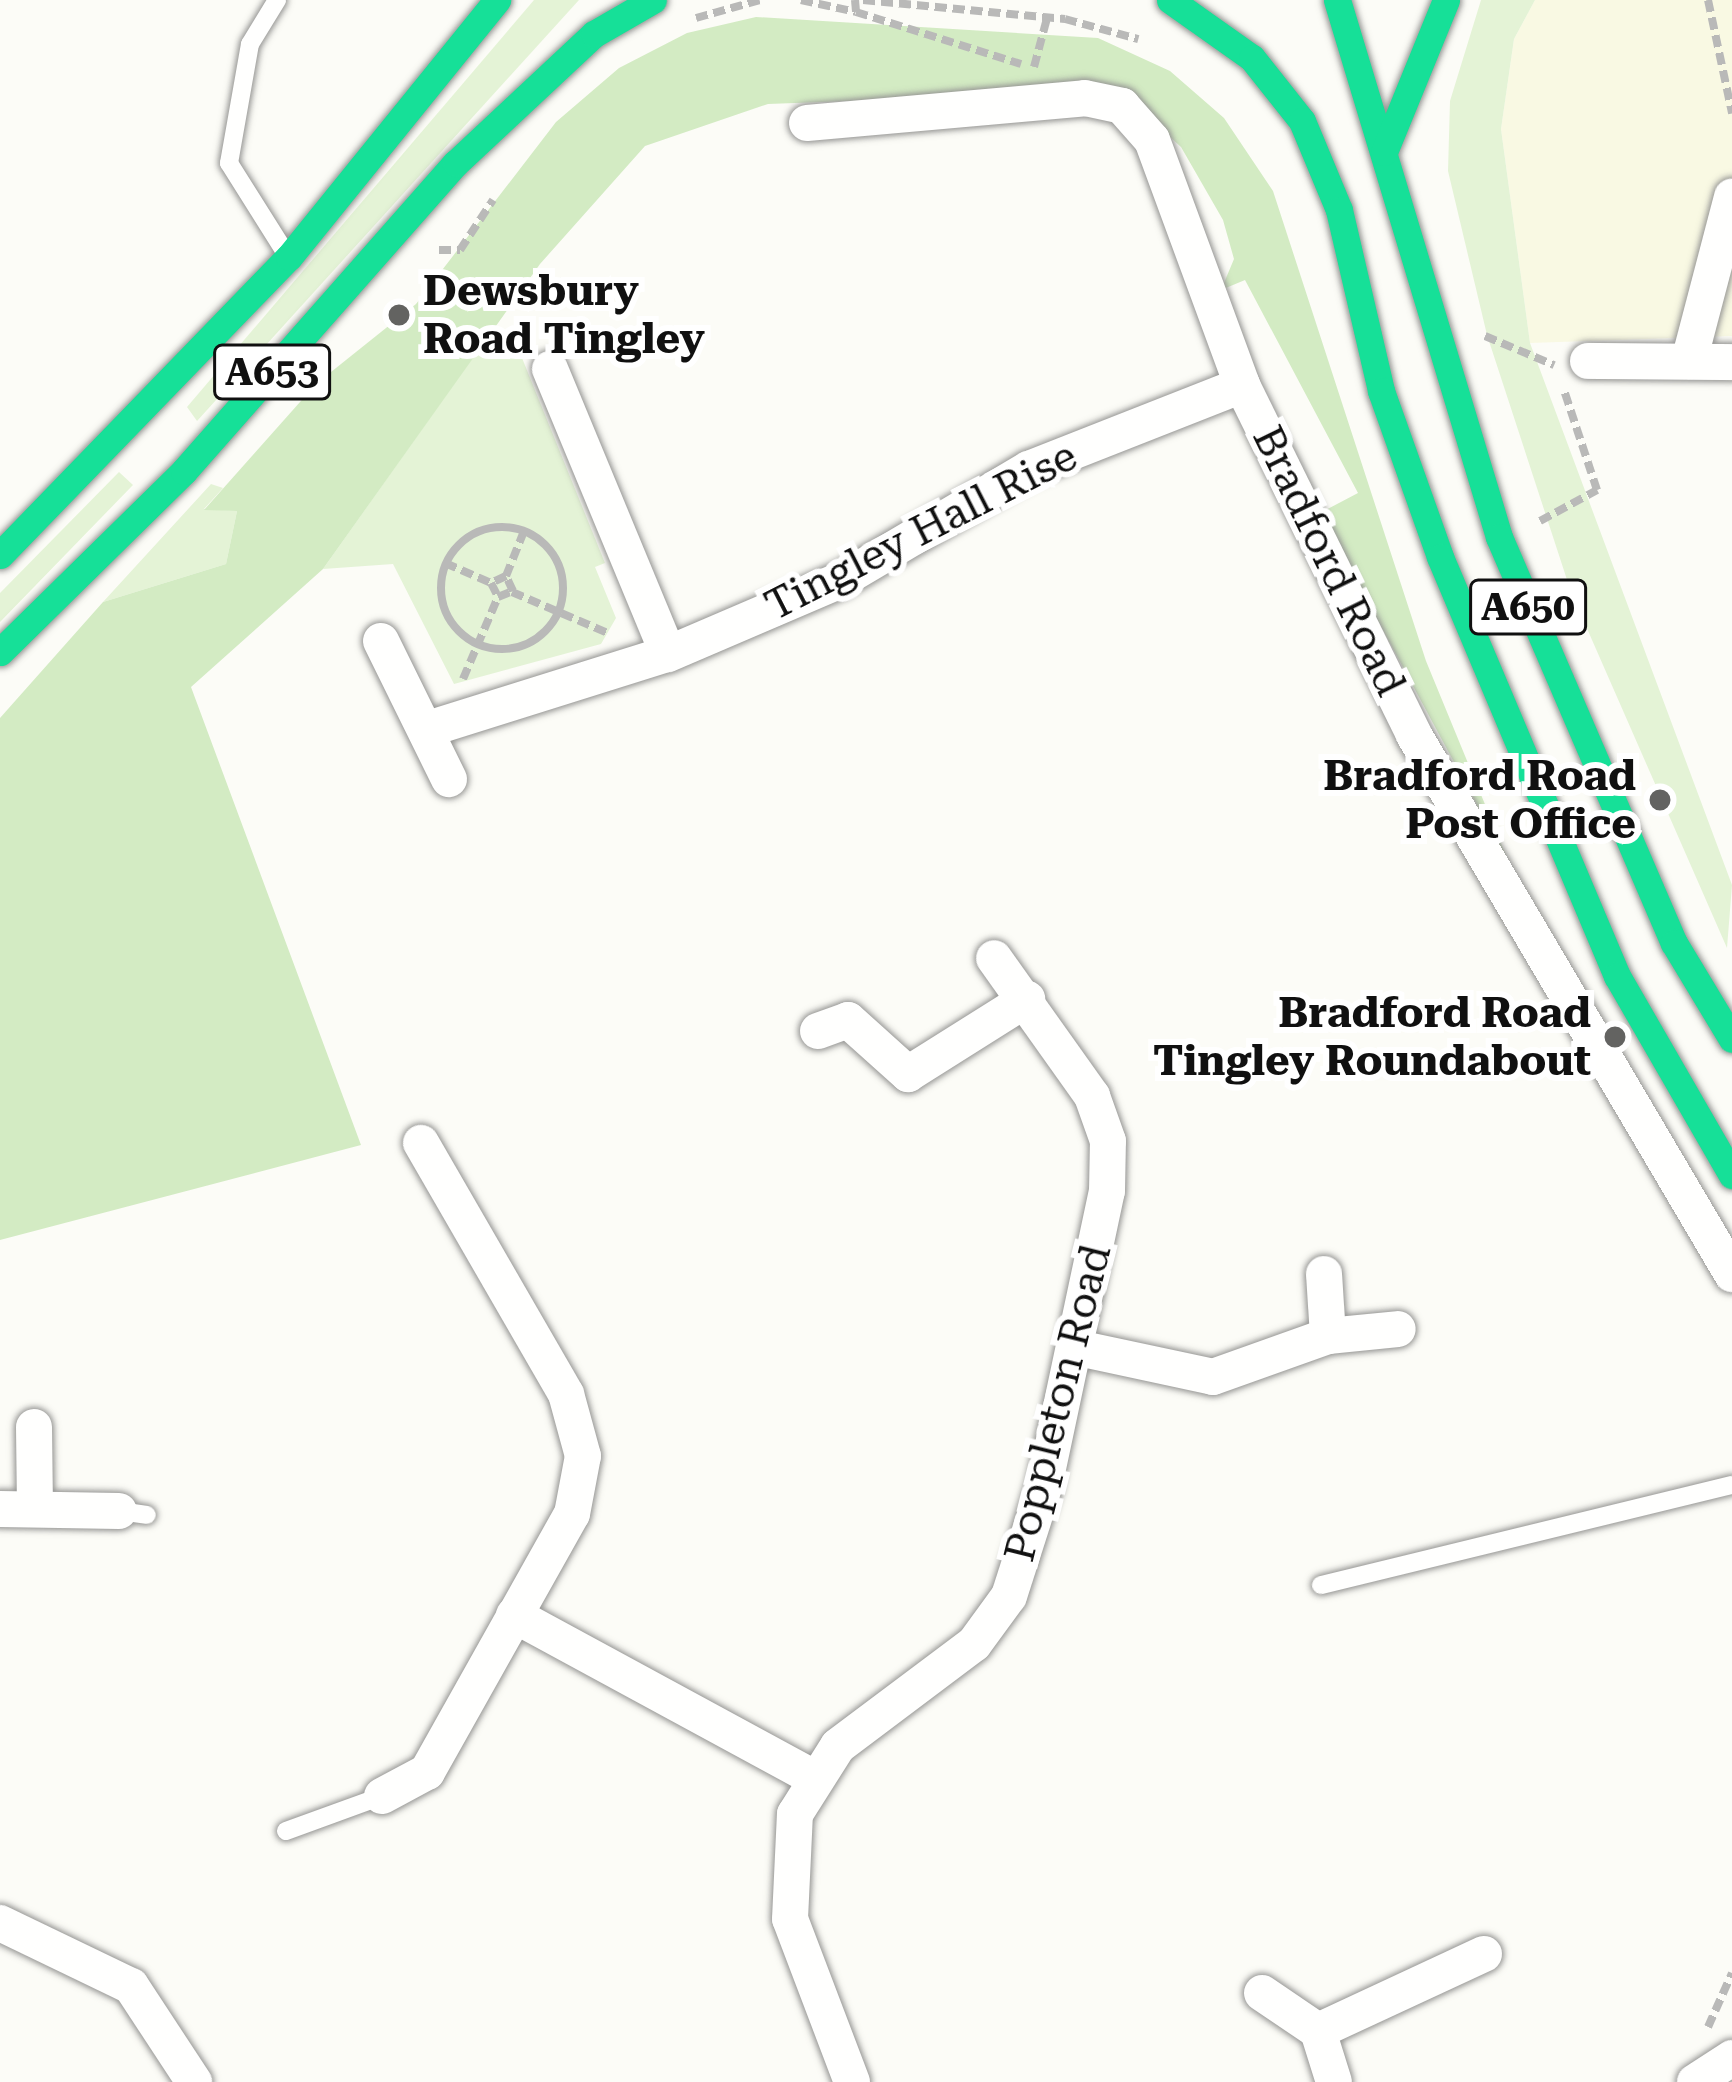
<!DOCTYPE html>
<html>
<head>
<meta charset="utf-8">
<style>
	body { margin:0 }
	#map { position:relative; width:1732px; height:2082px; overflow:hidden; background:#fcfcf7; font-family:"Roboto Serif",serif }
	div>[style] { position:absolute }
	.farmland>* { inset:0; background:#f9f9e3 }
	.green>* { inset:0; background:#e4f3d6 }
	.forest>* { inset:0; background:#d3ebc3 }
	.path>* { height:8px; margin-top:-4px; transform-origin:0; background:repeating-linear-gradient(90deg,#b9b9b8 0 12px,transparent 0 18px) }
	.path>.ring { margin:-4px; padding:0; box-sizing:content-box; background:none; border:8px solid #b9b9b8; border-radius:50% }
	.roads { filter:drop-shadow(0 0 3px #969694) drop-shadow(0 0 3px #969694) }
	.lane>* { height:18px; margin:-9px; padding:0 9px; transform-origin:9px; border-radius:9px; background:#fffffe }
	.street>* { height:36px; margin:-18px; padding:0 18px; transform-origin:18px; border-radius:18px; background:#fffffe }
	.fast>* { height:27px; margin:-13.5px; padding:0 13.5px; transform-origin:13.5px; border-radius:13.5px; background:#16e098 }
	.dots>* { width:33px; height:33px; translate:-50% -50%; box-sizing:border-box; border:6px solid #fff; border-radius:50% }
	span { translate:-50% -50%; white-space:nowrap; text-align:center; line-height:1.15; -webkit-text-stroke:12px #fff; paint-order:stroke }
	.shield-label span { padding:3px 9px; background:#fff; border:3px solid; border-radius:9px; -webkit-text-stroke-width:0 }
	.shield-label { font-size:39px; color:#101010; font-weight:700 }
	.poi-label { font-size:42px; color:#101010; font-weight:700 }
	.left { translate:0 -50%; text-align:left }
	.right { translate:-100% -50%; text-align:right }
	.street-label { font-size:42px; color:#101010 }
</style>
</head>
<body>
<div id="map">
	<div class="farmland">
		<i style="clip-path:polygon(1535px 0,1732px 0,1732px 336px,1530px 343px,1501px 129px,1514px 39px)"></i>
	</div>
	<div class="green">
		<i style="clip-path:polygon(534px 0,579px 0,197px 421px,187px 407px)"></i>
		<i style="clip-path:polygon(1481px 0,1535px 0,1514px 39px,1501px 129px,1530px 343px,1732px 885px,1727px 948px,1571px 592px,1487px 335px,1448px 171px,1450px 101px)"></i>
		<i style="clip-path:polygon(488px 336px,520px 353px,605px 563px,595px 567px,616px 618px,601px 644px,454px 684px,393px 564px,323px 569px)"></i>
		<i style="clip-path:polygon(119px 472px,133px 485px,0 622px,0 593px)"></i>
		<i style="clip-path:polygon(211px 484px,223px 488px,204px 509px,237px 511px,226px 564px,103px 602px)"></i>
	</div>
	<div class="forest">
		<i style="clip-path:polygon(756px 17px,1098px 38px,1170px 71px,1224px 118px,1273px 191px,1426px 661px,1512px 870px,1320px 513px,1358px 493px,1245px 280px,1221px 290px,1234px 259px,1223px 220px,1181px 147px,1143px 112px,1091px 92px,768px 104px,645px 146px,540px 264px,323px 569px,191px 687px,361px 1145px,0 1240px,0 718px,103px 602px,226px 564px,237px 511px,204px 510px,316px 384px,416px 304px,556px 122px,619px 68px,687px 33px)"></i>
	</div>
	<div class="path">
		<i style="left:801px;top:0;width:56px;rotate:12.3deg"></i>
		<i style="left:855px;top:0;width:12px;rotate:85deg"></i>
		<i style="left:856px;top:12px;width:173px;rotate:17.5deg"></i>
		<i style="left:863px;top:0;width:203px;rotate:5.4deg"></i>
		<i style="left:1065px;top:19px;width:76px;rotate:15.3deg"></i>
		<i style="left:1708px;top:0;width:116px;rotate:78deg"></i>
		<i style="left:696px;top:18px;width:66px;rotate:-15.7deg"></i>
		<i style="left:1034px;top:67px;width:51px;rotate:-75.1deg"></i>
		<i style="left:439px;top:250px;width:21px"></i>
		<i style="left:460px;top:250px;width:60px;rotate:-56.6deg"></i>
		<i style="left:1485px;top:336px;width:75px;rotate:22.8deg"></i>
		<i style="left:1540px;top:521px;width:65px;rotate:-28.5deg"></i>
		<i style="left:1597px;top:490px;width:105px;rotate:-108.3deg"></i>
		<i class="ring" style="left:441px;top:527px;width:114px;height:114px"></i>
		<i style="left:445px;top:563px;width:50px;rotate:23.5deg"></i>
		<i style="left:506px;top:576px;width:48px;rotate:-68.2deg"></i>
		<i style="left:512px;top:592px;width:107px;rotate:23.2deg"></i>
		<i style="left:463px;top:679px;width:89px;rotate:-66.9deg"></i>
		<i style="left:498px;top:597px;width:16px;rotate:-22deg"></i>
		<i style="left:513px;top:591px;width:17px;rotate:-115deg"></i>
		<i style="left:506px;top:576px;width:17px;rotate:155deg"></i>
		<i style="left:491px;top:583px;width:16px;rotate:63deg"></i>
		<i style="left:1708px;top:2027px;width:59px;rotate:-66deg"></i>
	</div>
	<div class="roads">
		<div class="lane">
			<i style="left:277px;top:0;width:52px;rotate:121.5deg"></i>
			<i style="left:250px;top:44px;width:121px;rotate:100deg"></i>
			<i style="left:229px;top:163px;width:105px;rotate:57.8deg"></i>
			<i style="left:119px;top:1511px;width:28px;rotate:8deg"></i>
			<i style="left:1321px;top:1585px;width:423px;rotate:-13.7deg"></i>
			<i style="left:286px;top:1831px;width:102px;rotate:-20deg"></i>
		</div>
		<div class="street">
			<i style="left:807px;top:123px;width:279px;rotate:-5.1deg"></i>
			<i style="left:1085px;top:98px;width:38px;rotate:12deg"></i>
			<i style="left:1122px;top:106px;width:45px;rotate:48.6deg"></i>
			<i style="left:1152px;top:140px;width:261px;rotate:69.8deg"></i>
			<i style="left:1242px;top:385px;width:390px;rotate:63.8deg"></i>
			<i style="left:1414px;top:735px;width:626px;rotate:59.46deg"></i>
			<i style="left:1588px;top:361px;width:144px;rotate:0.4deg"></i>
			<i style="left:1689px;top:361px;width:170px;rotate:-75.3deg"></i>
			<i style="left:550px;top:369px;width:308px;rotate:67.5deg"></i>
			<i style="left:381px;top:641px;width:154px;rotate:63.8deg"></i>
			<i style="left:428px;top:729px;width:251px;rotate:-17.4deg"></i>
			<i style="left:668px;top:654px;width:188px;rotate:-23.2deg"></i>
			<i style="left:841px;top:580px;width:218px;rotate:-30.6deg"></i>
			<i style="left:1029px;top:469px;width:229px;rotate:-21.5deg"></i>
			<i style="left:818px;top:1031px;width:32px;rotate:-20deg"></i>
			<i style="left:848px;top:1020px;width:81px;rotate:42deg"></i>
			<i style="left:908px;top:1074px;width:141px;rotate:-32.2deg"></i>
			<i style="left:1324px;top:1274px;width:62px;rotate:86.3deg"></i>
			<i style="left:1078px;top:1348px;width:138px;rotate:12.1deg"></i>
			<i style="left:1213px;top:1377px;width:122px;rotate:-19.6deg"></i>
			<i style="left:1328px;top:1336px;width:70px;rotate:-5.7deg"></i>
			<i style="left:34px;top:1427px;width:81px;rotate:89.3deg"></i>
			<i style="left:0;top:1509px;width:119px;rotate:1deg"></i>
			<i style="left:514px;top:1615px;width:337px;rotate:28.5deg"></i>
			<i style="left:382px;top:1796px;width:51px;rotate:-28.1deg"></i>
			<i style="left:427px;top:1772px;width:296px;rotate:-60.7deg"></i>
			<i style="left:572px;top:1514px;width:59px;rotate:-79.3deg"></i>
			<i style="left:583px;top:1456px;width:64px;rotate:-105.3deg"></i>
			<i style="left:566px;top:1394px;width:290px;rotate:-120deg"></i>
			<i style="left:0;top:1923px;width:145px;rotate:25.7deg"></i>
			<i style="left:131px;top:1986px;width:115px;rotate:56.7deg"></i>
			<i style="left:1262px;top:1993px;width:68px;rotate:34.2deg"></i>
			<i style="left:1318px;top:2031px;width:53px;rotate:72.6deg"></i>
			<i style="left:1318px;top:2031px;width:183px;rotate:-24.9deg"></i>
			<i style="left:852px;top:2082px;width:174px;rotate:-110.8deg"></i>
			<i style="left:790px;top:1919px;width:105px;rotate:-87.3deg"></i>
			<i style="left:795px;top:1814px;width:80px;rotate:-57.7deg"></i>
			<i style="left:838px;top:1746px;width:170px;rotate:-36.9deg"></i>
			<i style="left:974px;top:1644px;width:59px;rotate:-53.9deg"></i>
			<i style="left:1009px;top:1596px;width:114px;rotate:-72.2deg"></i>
			<i style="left:1044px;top:1487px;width:303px;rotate:-78deg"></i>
			<i style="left:1107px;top:1191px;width:50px;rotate:-88.9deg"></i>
			<i style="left:1108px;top:1141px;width:48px;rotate:-109.6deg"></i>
			<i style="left:1092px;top:1096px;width:169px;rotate:-125.4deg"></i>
			<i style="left:1695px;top:2082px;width:44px;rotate:-33deg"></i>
		</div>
		<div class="fast">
			<i style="left:1170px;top:0;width:100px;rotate:35.3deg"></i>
			<i style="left:1252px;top:58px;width:80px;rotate:51.6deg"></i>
			<i style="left:1302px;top:121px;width:96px;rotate:67.4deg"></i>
			<i style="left:1339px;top:210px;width:186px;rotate:76.9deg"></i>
			<i style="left:1381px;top:391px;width:176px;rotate:70.4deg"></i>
			<i style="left:1440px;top:557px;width:455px;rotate:67.1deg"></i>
			<i style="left:1617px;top:976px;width:230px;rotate:60deg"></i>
			<i style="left:1337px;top:0;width:561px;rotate:73.21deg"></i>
			<i style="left:1499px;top:537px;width:442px;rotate:66.7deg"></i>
			<i style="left:1674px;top:943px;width:112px;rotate:58.9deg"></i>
			<i style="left:1384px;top:152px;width:164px;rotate:-67.8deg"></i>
			<i style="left:0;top:555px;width:415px;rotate:-45.9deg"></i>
			<i style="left:289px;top:257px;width:331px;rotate:-51deg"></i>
			<i style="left:0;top:652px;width:258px;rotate:-44.5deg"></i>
			<i style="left:184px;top:471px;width:411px;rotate:-48.6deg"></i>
			<i style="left:456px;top:163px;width:189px;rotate:-43.1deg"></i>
			<i style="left:594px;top:34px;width:68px;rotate:-30deg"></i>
		</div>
	</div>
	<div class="dots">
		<i style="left:399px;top:315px;background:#636361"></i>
		<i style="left:1660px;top:800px;background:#636361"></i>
		<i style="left:1615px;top:1037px;background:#636361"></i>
	</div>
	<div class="shield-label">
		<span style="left:272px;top:372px">A653</span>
		<span style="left:1528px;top:607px">A650</span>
	</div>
	<div class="poi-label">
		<span class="left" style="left:423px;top:315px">Dewsbury<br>Road Tingley</span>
		<span class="right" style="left:1636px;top:800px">Bradford Road<br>Post Office</span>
		<span class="right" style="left:1591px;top:1037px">Bradford Road<br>Tingley Roundabout</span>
	</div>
	<div class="street-label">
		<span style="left:921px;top:531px;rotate:-27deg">Tingley Hall Rise</span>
		<span style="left:1329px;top:561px;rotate:64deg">Bradford Road</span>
		<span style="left:1058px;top:1403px;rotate:-76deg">Poppleton Road</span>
	</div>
</div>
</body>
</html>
